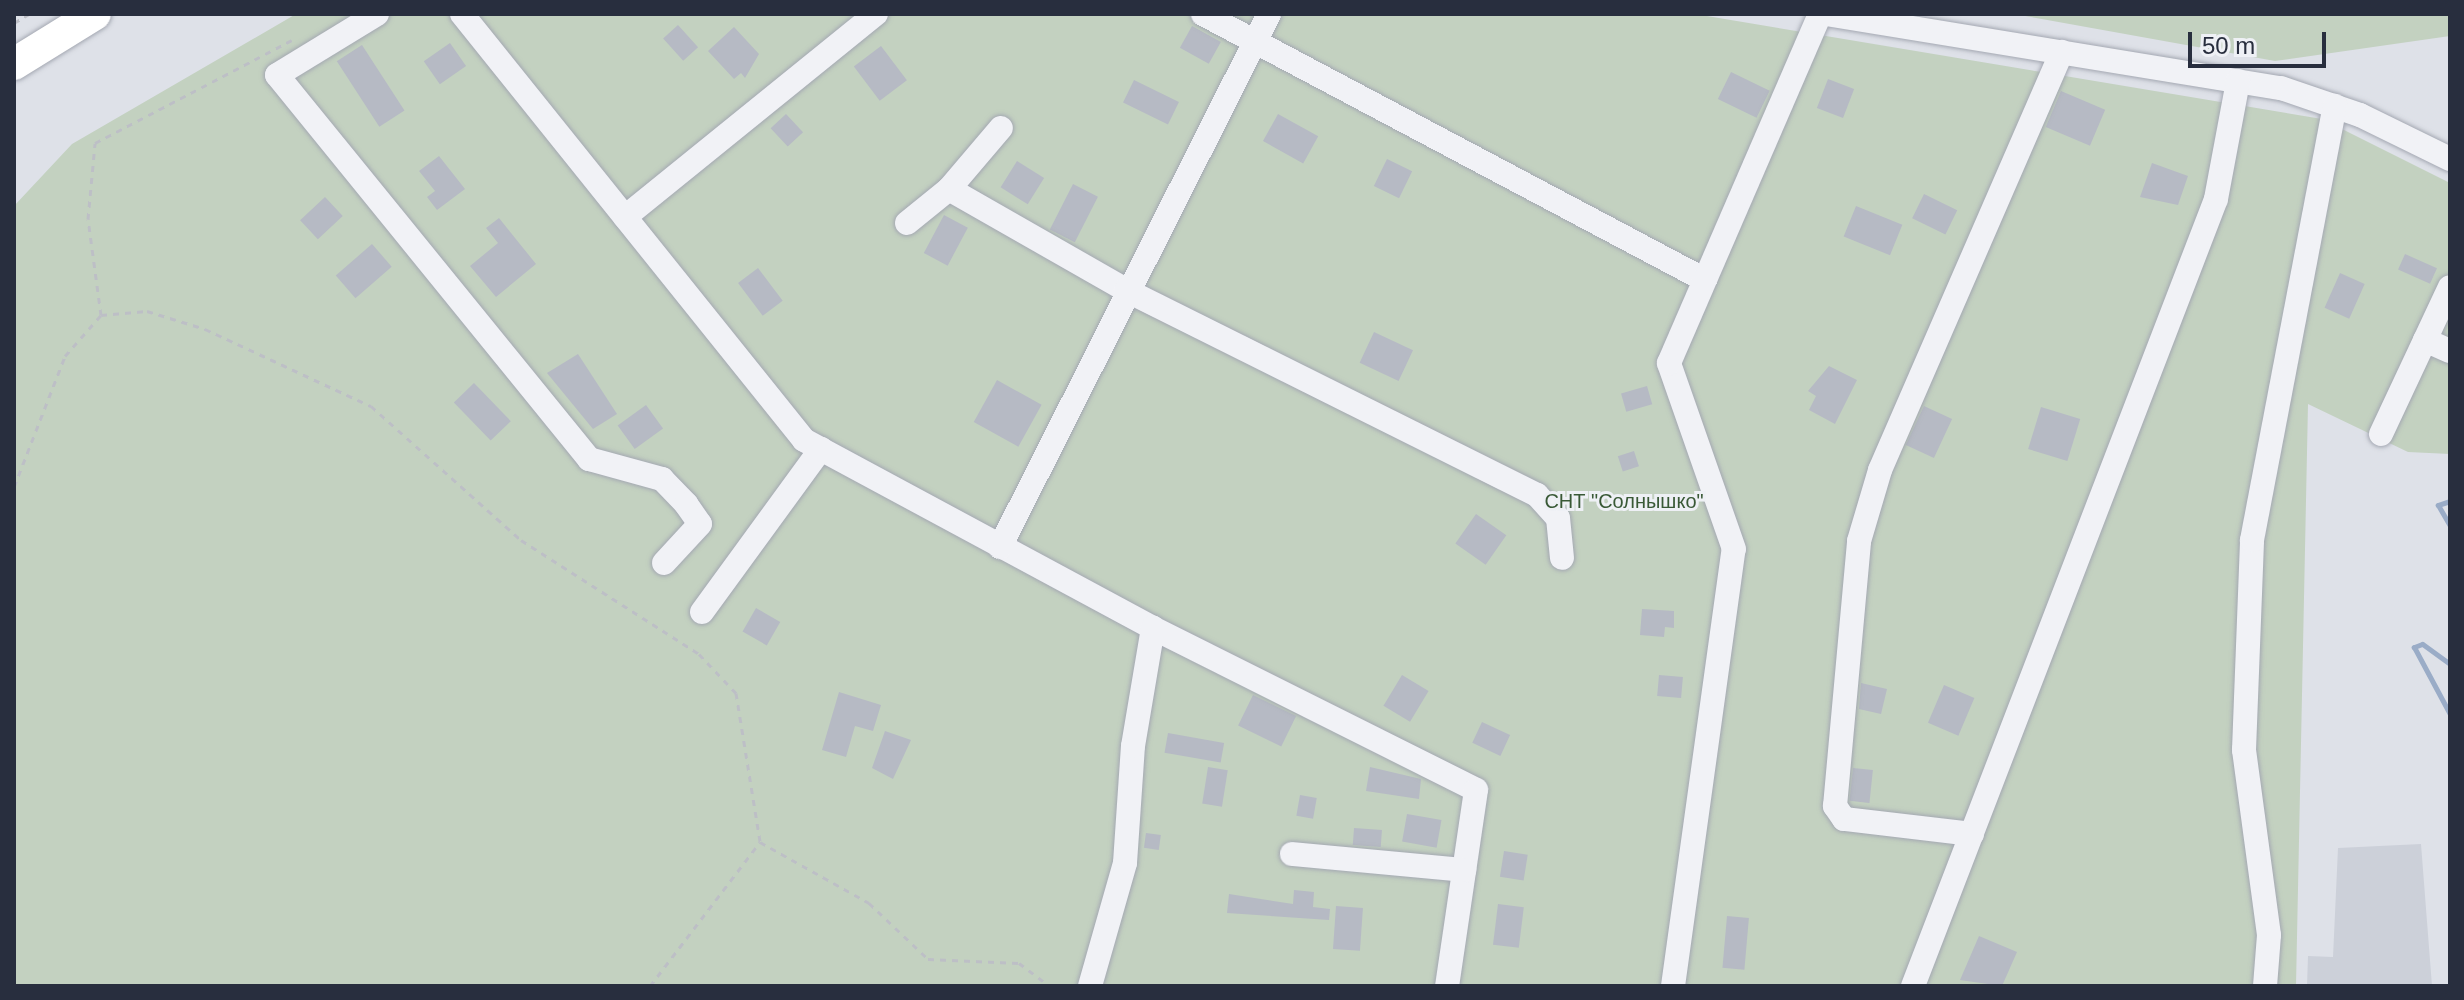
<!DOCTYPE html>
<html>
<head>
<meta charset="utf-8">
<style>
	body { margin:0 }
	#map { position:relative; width:2464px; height:1000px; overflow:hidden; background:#dee1e8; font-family:Helvetica,sans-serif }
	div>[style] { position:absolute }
	.built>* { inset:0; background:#ccd0d9 }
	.green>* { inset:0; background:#c3d1c0 }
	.stream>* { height:5px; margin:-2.5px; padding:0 2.5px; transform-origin:2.5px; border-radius:2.5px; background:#9aacc7 }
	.building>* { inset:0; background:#b6bac4; transform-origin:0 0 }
	.path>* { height:3px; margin-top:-1.5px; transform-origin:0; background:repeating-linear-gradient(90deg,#bdbfc6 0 6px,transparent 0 12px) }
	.roads { filter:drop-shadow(0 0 2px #a4a8b2) drop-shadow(0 0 2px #a4a8b2) }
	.minor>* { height:24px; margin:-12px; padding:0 12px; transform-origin:12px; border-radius:12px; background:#f1f2f6 }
	.major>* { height:32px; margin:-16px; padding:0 16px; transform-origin:16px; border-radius:16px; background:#fff }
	span { translate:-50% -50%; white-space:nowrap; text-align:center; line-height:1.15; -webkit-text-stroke:6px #eef0f5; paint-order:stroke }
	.park-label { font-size:20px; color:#395936 }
	.frame { position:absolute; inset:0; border:16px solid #282e3e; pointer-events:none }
	.scale { position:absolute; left:2188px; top:32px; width:138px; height:36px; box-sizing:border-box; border:4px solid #282e3e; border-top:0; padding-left:10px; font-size:24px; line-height:28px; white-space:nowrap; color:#282e3e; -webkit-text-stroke:6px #eef0f5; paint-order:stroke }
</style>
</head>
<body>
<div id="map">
	<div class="built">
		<i style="clip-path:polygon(2421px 844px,2432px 986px,2307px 986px,2308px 956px,2333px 957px,2338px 848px)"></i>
	</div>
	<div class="green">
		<i style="clip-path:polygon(296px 14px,1695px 14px,2322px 119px,2450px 183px,2450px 454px,2408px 452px,2308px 404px,2296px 986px,14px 986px,14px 206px,72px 144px)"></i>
		<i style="clip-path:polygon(2014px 14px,2450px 14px,2450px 36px,2275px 61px)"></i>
	</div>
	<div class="stream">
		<i style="left:2450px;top:501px;width:13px;rotate:162deg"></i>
		<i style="left:2438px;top:505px;width:24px;rotate:60deg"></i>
		<i style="left:2450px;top:616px;width:8px;rotate:90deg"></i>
		<i style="left:2450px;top:664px;width:34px;rotate:-144deg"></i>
		<i style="left:2422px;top:644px;width:9px;rotate:159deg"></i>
		<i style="left:2414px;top:647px;width:76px;rotate:61.8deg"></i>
	</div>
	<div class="building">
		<i style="left:678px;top:25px;width:30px;height:20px;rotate:48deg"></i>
		<i style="left:1192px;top:26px;width:33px;height:25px;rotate:29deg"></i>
		<i style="clip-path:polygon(734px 27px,759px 54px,745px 78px,741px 73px,734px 79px,708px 51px)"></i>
		<i style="left:450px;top:43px;width:28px;height:32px;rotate:55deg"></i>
		<i style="left:362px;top:45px;width:78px;height:30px;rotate:57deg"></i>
		<i style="left:881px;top:46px;width:43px;height:34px;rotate:53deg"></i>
		<i style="left:1731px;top:72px;width:43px;height:30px;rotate:26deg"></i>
		<i style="left:1828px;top:79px;width:28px;height:31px;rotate:21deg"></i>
		<i style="left:1134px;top:80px;width:50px;height:25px;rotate:26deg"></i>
		<i style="left:2061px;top:91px;width:48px;height:39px;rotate:23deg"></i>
		<i style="left:786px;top:114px;width:25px;height:21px;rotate:47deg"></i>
		<i style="left:1278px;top:114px;width:46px;height:31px;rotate:29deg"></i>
		<i style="clip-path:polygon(439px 156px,465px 189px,437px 210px,427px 197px,435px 191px,419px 171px)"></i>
		<i style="left:1387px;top:159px;width:28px;height:30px;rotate:26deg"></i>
		<i style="left:1017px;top:161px;width:32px;height:31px;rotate:32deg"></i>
		<i style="clip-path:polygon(2152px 163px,2188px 176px,2178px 205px,2140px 197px)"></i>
		<i style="left:1073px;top:184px;width:28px;height:51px;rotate:27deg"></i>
		<i style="left:1924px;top:194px;width:37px;height:27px;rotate:26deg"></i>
		<i style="left:325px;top:197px;width:26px;height:34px;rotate:47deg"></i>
		<i style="left:1856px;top:206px;width:50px;height:33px;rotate:22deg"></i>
		<i style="left:944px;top:215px;width:27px;height:43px;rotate:28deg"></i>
		<i style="clip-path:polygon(499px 218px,536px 264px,496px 297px,470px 266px,498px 243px,486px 228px)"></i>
		<i style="left:372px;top:244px;width:30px;height:48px;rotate:49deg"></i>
		<i style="left:2405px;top:254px;width:35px;height:17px;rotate:24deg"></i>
		<i style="left:758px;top:268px;width:41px;height:25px;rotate:53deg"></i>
		<i style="left:2340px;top:273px;width:27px;height:38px;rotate:24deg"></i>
		<i style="left:1374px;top:332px;width:43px;height:34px;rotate:25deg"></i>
		<i style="clip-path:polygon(578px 354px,617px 414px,593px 429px,547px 373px)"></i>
		<i style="clip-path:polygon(1829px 366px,1857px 380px,1835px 424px,1809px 410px,1816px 396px,1808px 391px)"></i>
		<i style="left:997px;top:380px;width:51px;height:48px;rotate:29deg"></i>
		<i style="left:474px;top:383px;width:53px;height:28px;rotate:46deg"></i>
		<i style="left:1647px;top:386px;width:19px;height:27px;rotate:74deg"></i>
		<i style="left:646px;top:405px;width:29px;height:35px;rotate:54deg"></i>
		<i style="left:1924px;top:406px;width:31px;height:43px;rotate:25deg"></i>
		<i style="left:2041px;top:407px;width:41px;height:44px;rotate:17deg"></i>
		<i style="left:1634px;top:451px;width:16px;height:17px;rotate:72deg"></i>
		<i style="left:1476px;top:514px;width:37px;height:36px;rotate:35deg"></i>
		<i style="left:756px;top:608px;width:28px;height:27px;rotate:30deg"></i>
		<i style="clip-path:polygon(1642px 609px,1674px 611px,1674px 628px,1665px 627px,1664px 637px,1640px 635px)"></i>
		<i style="left:1402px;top:675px;width:31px;height:36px;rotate:31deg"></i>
		<i style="left:1659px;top:675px;width:24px;height:21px;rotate:5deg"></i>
		<i style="clip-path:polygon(1861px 683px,1887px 689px,1881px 714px,1859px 709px)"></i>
		<i style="left:1944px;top:685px;width:33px;height:41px;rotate:23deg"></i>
		<i style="clip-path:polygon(839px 692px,881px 705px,873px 731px,855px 726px,846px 757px,822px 750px)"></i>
		<i style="left:1253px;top:695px;width:48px;height:34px;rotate:26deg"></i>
		<i style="left:1482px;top:722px;width:31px;height:23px;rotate:25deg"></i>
		<i style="clip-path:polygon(885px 731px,911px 740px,893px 779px,872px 768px)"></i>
		<i style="left:1168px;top:733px;width:57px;height:20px;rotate:10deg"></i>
		<i style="left:1208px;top:767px;width:20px;height:37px;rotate:9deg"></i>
		<i style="clip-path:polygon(1370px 767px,1421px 779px,1419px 799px,1366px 791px)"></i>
		<i style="left:1853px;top:768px;width:20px;height:33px;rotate:6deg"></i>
		<i style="left:1300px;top:795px;width:17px;height:21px;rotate:10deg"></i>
		<i style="left:1407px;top:814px;width:35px;height:28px;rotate:10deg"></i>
		<i style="left:1354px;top:828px;width:28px;height:17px;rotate:4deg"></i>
		<i style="left:1146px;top:833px;width:15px;height:15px;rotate:8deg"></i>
		<i style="left:1504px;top:851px;width:24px;height:26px;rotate:9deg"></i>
		<i style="clip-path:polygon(1294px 890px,1314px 892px,1313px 907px,1330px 909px,1329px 920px,1227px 913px,1229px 894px,1293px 904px)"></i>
		<i style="left:1498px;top:904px;width:26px;height:41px;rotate:7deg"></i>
		<i style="left:1336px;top:906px;width:27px;height:43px;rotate:4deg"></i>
		<i style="left:1727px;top:916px;width:22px;height:52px;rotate:5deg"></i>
		<i style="clip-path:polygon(1979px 936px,2017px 952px,2002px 986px,1960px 980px)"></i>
	</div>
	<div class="path">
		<i style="left:14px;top:23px;width:17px;rotate:-31deg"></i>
		<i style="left:101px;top:315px;width:97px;rotate:-97.7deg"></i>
		<i style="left:88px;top:219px;width:76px;rotate:-84.7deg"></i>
		<i style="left:95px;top:143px;width:222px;rotate:-27.6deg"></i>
		<i style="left:14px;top:487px;width:141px;rotate:-68.7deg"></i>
		<i style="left:65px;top:356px;width:55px;rotate:-48.7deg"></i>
		<i style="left:101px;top:315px;width:46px;rotate:-5deg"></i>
		<i style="left:147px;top:311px;width:61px;rotate:17.2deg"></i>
		<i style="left:205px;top:329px;width:183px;rotate:24.9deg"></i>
		<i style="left:371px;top:406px;width:201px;rotate:41.8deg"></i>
		<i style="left:521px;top:540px;width:211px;rotate:32.6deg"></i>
		<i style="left:699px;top:654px;width:54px;rotate:46.5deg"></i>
		<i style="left:736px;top:693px;width:151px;rotate:80.8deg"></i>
		<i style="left:760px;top:842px;width:125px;rotate:29.2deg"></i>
		<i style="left:869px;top:903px;width:81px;rotate:43.5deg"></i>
		<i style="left:928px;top:959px;width:91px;rotate:2.5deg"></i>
		<i style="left:1019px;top:963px;width:38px;rotate:37deg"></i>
		<i style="left:650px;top:986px;width:181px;rotate:-52.6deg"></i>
	</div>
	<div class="roads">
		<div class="minor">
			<i style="left:377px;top:14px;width:117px;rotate:148.6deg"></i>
			<i style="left:277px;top:75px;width:495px;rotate:50.9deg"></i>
			<i style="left:589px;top:459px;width:76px;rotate:15.3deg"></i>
			<i style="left:662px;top:479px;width:35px;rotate:46deg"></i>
			<i style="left:686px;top:504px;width:24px;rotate:55deg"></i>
			<i style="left:700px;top:524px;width:53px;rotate:132.7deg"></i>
			<i style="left:462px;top:14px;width:546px;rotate:51.24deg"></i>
			<i style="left:804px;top:440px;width:396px;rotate:28.3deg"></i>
			<i style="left:1153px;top:628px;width:361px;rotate:26.6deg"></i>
			<i style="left:1476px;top:790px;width:198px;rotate:98.4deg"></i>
			<i style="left:1203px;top:14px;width:568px;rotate:27.92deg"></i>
			<i style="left:1827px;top:14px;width:460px;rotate:9.3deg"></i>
			<i style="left:2281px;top:88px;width:83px;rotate:18.9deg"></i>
			<i style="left:2360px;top:115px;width:100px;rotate:26.1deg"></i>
			<i style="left:949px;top:189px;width:204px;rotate:29.7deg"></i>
			<i style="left:1126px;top:290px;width:459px;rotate:26.5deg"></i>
			<i style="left:1537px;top:495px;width:31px;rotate:48deg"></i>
			<i style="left:1558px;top:518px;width:40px;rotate:84.3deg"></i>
			<i style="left:625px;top:217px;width:323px;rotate:-39deg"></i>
			<i style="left:907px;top:223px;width:54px;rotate:-39deg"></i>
			<i style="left:949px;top:189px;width:80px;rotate:-49.6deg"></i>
			<i style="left:2425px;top:340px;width:27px;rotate:24deg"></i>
			<i style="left:2381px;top:434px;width:162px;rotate:-64.9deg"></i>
			<i style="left:1000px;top:547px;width:597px;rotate:-63.22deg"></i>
			<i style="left:702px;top:612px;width:202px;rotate:-53.9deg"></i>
			<i style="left:1972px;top:834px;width:129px;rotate:-173.3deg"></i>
			<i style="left:1844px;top:819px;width:16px;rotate:-125deg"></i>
			<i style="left:1835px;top:806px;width:266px;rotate:-84.8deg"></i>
			<i style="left:1859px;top:541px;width:74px;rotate:-73.5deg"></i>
			<i style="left:1880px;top:470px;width:456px;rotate:-66.5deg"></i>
			<i style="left:1292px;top:854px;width:173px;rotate:5.3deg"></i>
			<i style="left:1090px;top:986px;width:128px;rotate:-74.1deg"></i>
			<i style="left:1125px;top:863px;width:117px;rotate:-86.1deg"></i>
			<i style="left:1133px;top:746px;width:120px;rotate:-80.4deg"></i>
			<i style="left:1673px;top:986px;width:441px;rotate:-82.1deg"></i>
			<i style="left:1734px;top:549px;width:197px;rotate:-109.3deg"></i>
			<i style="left:1669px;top:363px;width:380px;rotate:-66.6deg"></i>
			<i style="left:1913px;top:986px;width:843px;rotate:-68.94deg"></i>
			<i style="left:2216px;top:199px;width:120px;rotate:-79.4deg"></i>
			<i style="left:2265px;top:986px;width:51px;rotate:-85.5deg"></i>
			<i style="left:2269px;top:935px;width:187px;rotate:-97.7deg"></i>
			<i style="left:2244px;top:750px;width:210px;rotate:-87.8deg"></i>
			<i style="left:2252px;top:540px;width:442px;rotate:-79.2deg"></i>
		</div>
		<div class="major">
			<i style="left:14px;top:64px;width:95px;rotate:-31.7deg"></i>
		</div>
	</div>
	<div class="park-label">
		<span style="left:1624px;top:501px">СНТ "Солнышко"</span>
	</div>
	<div class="frame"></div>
	<div class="scale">50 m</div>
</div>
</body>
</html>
